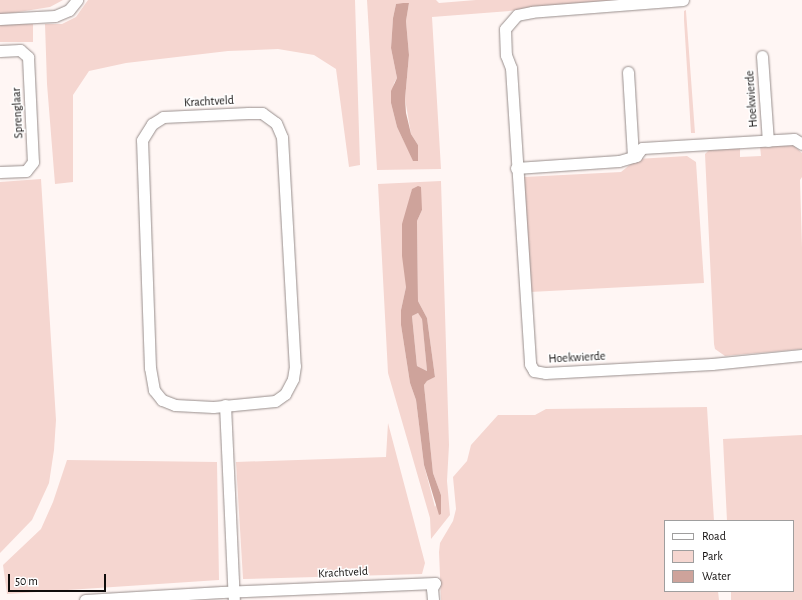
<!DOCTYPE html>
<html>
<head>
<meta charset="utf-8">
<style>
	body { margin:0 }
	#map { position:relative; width:802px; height:600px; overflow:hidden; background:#fff6f4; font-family:"Alegreya Sans",sans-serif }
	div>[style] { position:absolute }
	.green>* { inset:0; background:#f5d6d0; transform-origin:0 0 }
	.water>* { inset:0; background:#cea39b }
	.roads { filter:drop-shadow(0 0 1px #988e8c) drop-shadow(0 0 1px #988e8c) }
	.street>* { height:11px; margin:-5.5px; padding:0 5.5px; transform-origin:5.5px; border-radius:5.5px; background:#fff }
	span { translate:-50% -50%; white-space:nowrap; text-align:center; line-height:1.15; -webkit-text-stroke:3px #fff; paint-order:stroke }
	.street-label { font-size:12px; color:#100d0c }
	.legend { position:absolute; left:664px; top:520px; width:130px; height:72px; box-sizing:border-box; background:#fff; border:1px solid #9f9e9e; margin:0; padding:5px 7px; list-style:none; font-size:12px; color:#100d0c }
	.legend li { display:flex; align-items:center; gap:8px; height:20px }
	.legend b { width:20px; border:1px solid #9f9e9e }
	.scale { position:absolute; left:8px; top:574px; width:98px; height:18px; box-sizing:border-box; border:2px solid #100d0c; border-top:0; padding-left:5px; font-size:12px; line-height:14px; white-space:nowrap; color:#100d0c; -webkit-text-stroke:3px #fff; paint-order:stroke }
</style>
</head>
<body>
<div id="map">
	<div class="green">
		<i style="clip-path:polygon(0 0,63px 0,50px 7px,0 15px)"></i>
		<i style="clip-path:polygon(88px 0,355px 0,360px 165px,349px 167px,336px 69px,314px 55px,278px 49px,228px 51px,126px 63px,89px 71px,73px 95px,73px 182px,55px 184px,47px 84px,45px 24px,62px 24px,76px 17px)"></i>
		<i style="clip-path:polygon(evenodd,367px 0,436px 0,439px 3px,476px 0,651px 0,432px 17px,441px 169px,377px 170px,367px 0,409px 3px,406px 21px,409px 55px,405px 99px,411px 134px,418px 145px,413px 160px,397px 127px,391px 103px,394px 83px,397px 78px,391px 48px,393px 18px,396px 4px,409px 3px)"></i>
		<i style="clip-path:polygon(686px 10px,686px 11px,695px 133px,691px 133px,684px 20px,684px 11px)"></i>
		<i style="left:33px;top:24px;width:18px;height:33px;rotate:90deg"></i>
		<i style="clip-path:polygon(792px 144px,802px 153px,802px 177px,800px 180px,802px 248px,802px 349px,725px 356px,715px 349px,714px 344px,705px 154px,710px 149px,740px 147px,740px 157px,761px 156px,760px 146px)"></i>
		<i style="clip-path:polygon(687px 156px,696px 162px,704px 283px,530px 292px,524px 177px,621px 172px,637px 159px)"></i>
		<i style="clip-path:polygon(41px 179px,56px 420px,54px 450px,49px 483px,32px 520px,0 553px,0 182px)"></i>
		<i style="clip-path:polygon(evenodd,441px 181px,449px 445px,447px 481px,450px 515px,431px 539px,430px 518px,388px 373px,378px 184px,441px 181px,412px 190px,422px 210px,417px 221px,418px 301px,427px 318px,435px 377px,427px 381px,424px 385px,433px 473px,441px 495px,435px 507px,424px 465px,416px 400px,410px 383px,401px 325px,401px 310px,406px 287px,408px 206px,412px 190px)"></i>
		<i style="clip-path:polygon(418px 313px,422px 318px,427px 371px,417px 366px,412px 316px)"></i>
		<i style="clip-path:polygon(707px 407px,714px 521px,665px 521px,665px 591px,718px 591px,719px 600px,441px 600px,439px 552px,440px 543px,453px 521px,456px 509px,453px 477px,467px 461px,471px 445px,498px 415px,535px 415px,546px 409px)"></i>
		<i style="clip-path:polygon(388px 423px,425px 563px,422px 574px,243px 579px,236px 462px,386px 457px)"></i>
		<i style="clip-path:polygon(802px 435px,802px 600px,731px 600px,731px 591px,793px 591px,793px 521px,727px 521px,723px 439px)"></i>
		<i style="clip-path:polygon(67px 460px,217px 462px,219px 580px,7px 594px,3px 565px,41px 529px,53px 502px)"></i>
	</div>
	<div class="water">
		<i style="clip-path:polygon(403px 3px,409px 3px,406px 21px,409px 55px,405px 99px,406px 113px,411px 134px,418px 145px,418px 161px,413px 161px,397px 127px,391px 103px,391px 91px,397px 78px,391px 48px,393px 18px,396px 4px)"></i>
		<i style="clip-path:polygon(evenodd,418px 186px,421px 187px,422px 210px,417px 221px,418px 301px,427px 318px,435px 377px,427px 381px,424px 385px,433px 473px,441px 495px,441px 514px,439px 515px,424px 465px,416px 400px,410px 383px,401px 325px,401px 310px,406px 287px,402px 256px,402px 224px,412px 189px,418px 186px,418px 313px,422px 319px,427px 371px,417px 366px,412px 316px,418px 313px)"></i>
	</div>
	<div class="roads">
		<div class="street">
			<i style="left:683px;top:0;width:151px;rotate:175.5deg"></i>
			<i style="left:532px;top:12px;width:15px;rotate:169deg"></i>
			<i style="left:517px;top:15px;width:18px;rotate:131deg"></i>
			<i style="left:505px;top:29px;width:26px;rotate:88deg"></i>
			<i style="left:506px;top:55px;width:14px;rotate:69deg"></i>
			<i style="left:511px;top:68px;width:297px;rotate:86.3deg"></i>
			<i style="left:530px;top:364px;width:8px;rotate:60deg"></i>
			<i style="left:534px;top:371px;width:11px;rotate:10deg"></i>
			<i style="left:545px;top:373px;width:167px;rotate:-3.1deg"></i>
			<i style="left:712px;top:364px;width:90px;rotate:-5.7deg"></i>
			<i style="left:0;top:19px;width:55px;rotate:-3.1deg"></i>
			<i style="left:55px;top:16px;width:15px;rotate:-23deg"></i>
			<i style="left:69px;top:10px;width:13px;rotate:-51deg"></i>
			<i style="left:0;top:51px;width:20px;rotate:-3deg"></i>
			<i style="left:20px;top:50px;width:11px;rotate:41deg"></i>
			<i style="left:28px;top:57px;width:105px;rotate:87.3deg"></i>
			<i style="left:33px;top:162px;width:11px;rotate:128deg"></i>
			<i style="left:26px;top:171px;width:26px;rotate:178deg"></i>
			<i style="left:762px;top:56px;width:85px;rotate:86deg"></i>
			<i style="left:628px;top:72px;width:85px;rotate:86.6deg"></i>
			<i style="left:248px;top:113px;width:14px"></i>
			<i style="left:262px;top:113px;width:17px;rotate:36deg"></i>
			<i style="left:276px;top:123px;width:15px;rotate:67deg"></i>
			<i style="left:282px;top:137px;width:229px;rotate:86.8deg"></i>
			<i style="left:295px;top:366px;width:13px;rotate:99deg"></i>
			<i style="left:293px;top:379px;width:17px;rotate:118deg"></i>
			<i style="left:285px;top:394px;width:12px;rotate:145deg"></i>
			<i style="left:275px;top:401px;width:62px;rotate:174.5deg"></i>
			<i style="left:213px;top:407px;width:38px;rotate:-177deg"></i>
			<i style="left:175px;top:405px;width:14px;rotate:-159deg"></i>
			<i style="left:162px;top:400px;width:13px;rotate:-129deg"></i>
			<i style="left:154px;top:390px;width:22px;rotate:-100deg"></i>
			<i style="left:150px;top:368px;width:228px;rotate:-92deg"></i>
			<i style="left:142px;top:140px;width:19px;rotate:-58deg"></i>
			<i style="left:152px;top:124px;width:13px;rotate:-32deg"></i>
			<i style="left:163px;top:117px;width:85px;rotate:-2.7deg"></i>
			<i style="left:516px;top:168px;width:103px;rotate:-3.9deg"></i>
			<i style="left:619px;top:161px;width:18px;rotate:-16deg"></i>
			<i style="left:636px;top:156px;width:10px;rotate:-53deg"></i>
			<i style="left:642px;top:148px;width:152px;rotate:-3.4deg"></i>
			<i style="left:794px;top:139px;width:9px;rotate:32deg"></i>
			<i style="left:225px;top:405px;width:195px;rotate:87.4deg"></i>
			<i style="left:85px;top:600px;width:137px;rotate:-3.3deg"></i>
			<i style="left:222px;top:592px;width:213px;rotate:-2.4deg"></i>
			<i style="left:435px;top:583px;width:6px;rotate:121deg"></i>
			<i style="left:432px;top:588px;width:12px;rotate:85deg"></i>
		</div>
	</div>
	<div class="street-label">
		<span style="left:752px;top:99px;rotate:-94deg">Hoekwierde</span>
		<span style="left:209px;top:102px;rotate:-3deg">Krachtveld</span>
		<span style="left:18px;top:113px;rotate:-93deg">Sprenglaar</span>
		<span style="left:577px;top:358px;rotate:-3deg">Hoekwierde</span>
		<span style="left:343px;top:573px;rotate:-3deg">Krachtveld</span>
	</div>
	<ul class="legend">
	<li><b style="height:5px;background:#fff"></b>Road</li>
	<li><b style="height:11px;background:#f5d6d0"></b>Park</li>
	<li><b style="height:11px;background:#cea39b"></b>Water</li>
	</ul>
	<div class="scale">50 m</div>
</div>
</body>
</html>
